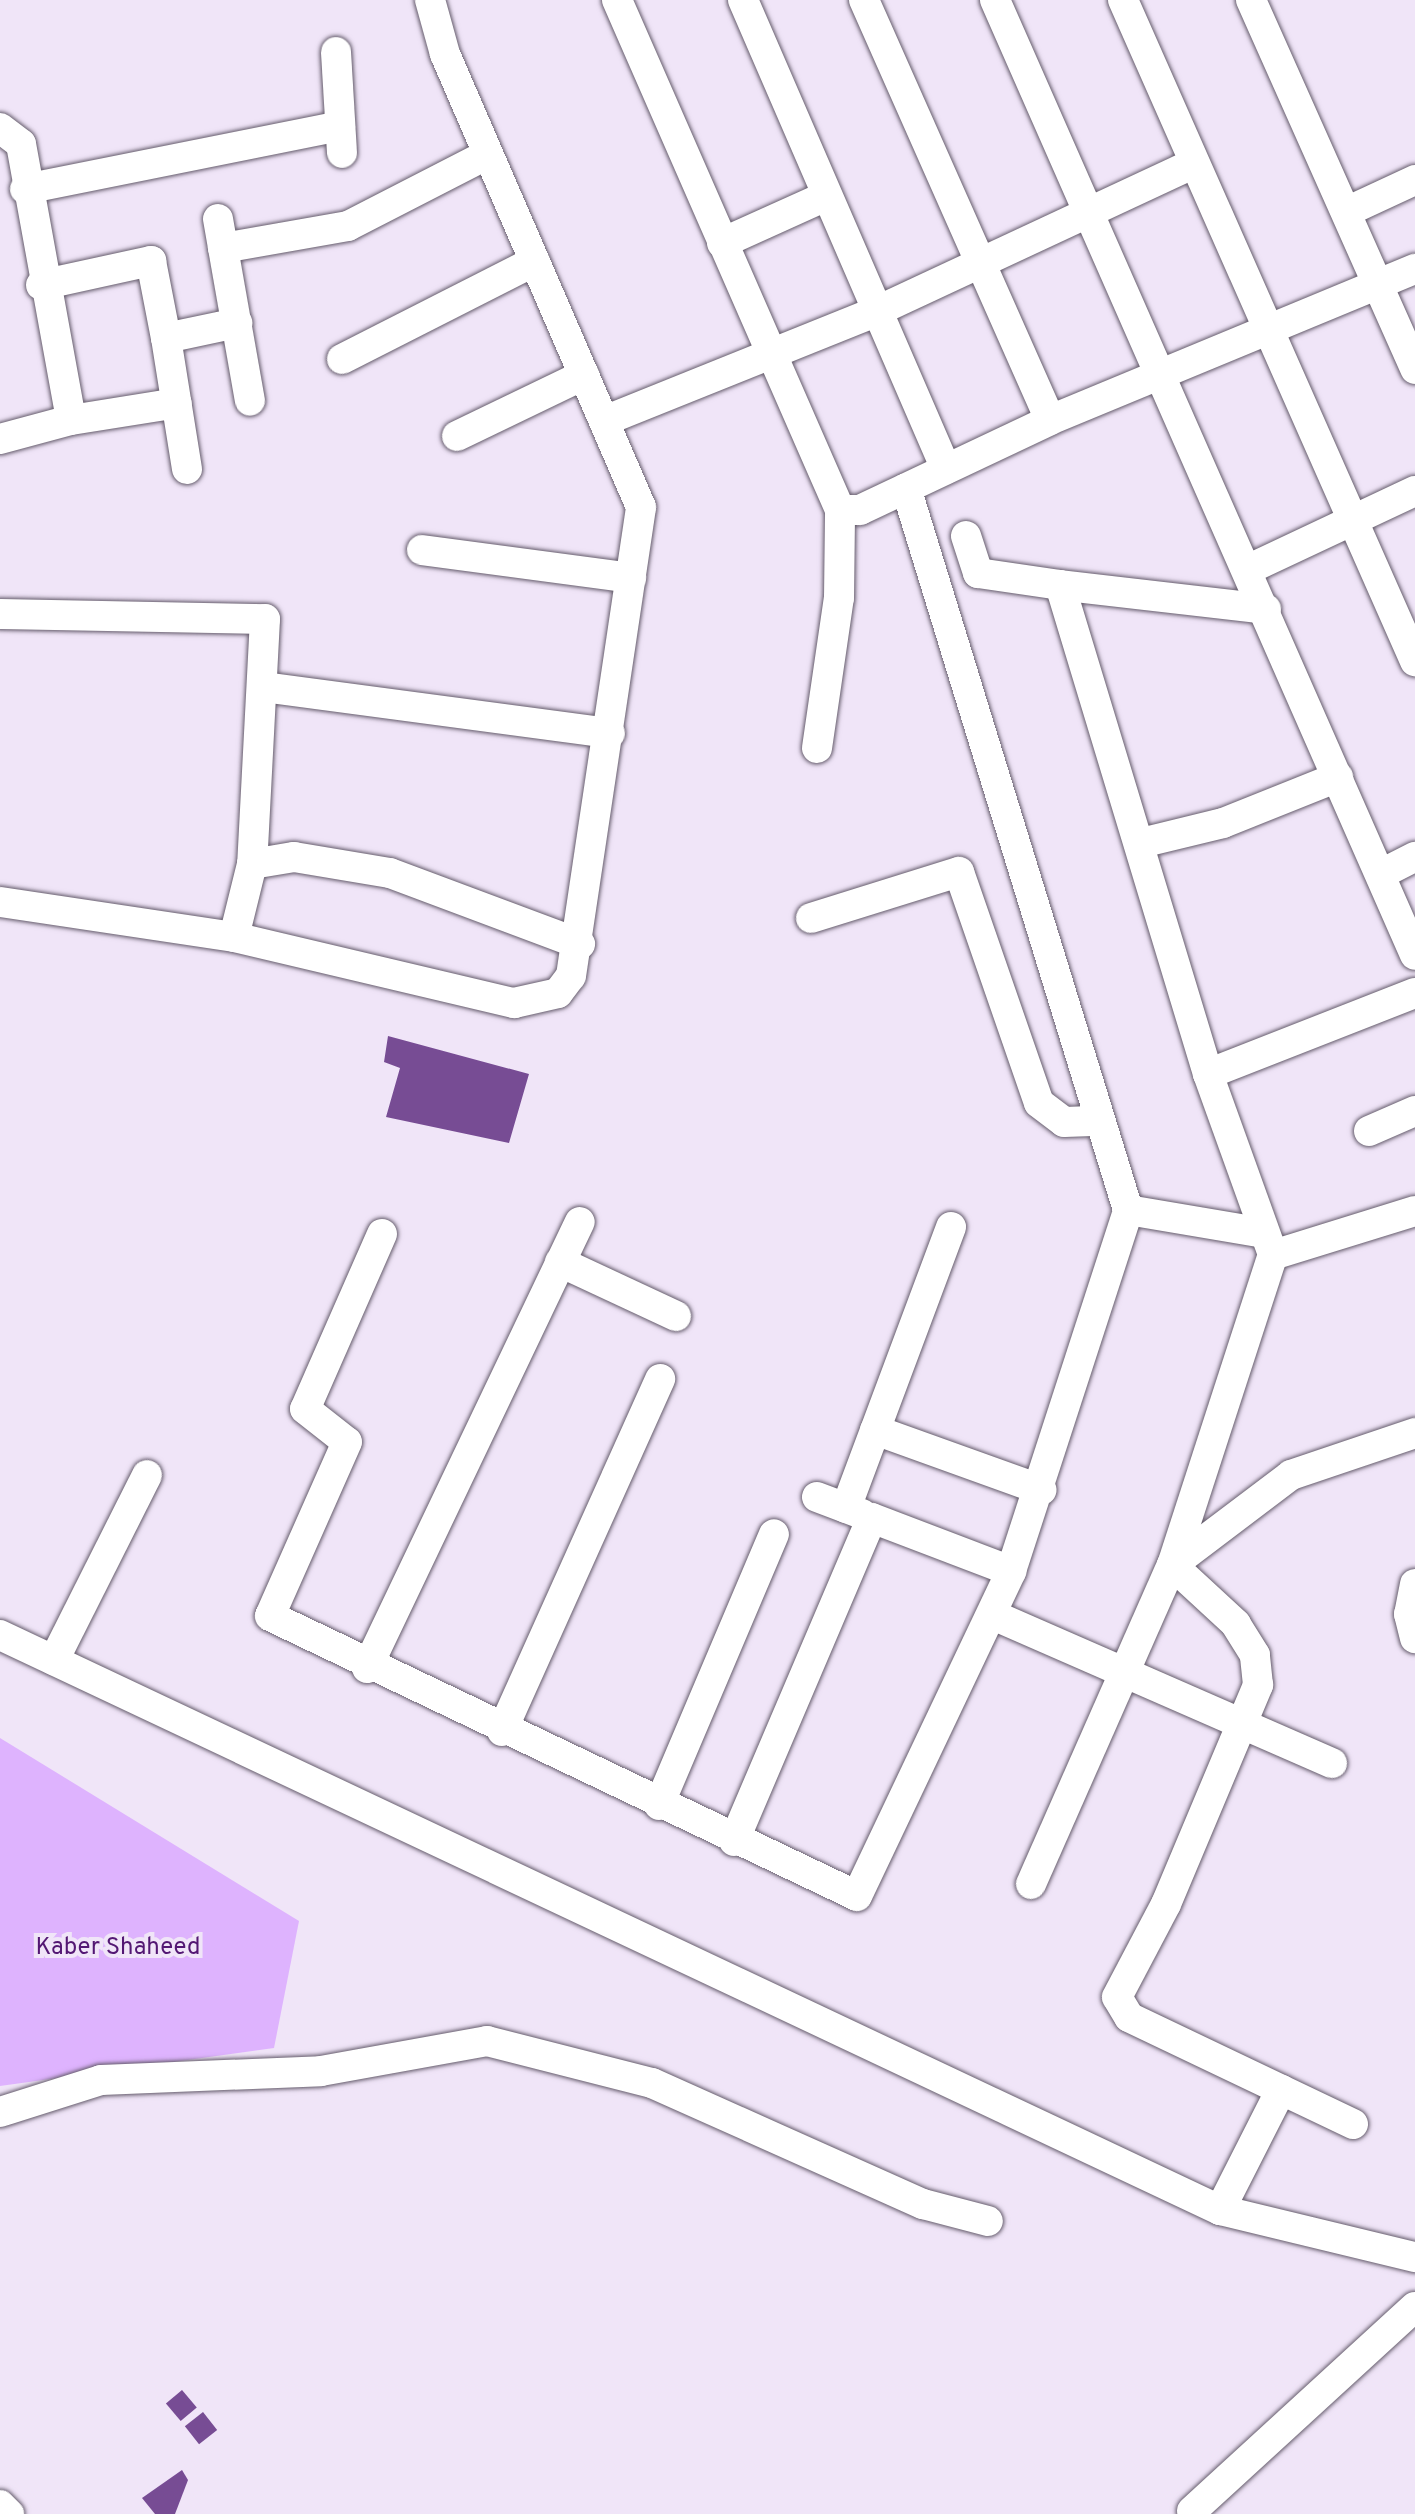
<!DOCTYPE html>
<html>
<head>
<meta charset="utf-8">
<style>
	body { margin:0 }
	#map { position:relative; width:1415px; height:2514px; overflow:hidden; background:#f0e5f8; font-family:Overpass,sans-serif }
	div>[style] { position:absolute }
	.green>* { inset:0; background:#deb3fe }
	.building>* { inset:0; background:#774c94; transform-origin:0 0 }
	.roads { filter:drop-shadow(0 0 2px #655c6c) drop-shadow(0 0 2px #655c6c) }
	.minor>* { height:30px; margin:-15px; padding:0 15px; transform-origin:15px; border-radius:15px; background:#fff }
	span { translate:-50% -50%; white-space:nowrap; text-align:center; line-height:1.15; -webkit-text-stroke:8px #f0e5f8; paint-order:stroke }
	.park-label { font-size:24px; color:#531773 }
</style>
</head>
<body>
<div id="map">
	<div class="green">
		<i style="clip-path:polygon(0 1738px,299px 1921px,274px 2048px,0 2086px)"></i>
	</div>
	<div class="building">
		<i style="clip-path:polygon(388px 1036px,529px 1074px,509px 1143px,386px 1117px,400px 1068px,384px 1062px)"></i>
		<i style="left:182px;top:2390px;width:23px;height:21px;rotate:50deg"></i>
		<i style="left:203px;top:2412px;width:23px;height:23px;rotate:52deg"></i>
		<i style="clip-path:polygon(182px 2470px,188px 2480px,175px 2514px,155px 2514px,142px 2498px)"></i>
	</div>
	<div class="roads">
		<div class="minor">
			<i style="left:617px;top:0;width:557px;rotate:66.38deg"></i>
			<i style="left:840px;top:510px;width:20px"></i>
			<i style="left:860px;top:510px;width:210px;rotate:-25.3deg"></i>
			<i style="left:1050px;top:420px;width:395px;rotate:-22.5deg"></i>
			<i style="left:743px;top:0;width:511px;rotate:66.6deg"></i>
			<i style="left:864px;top:0;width:459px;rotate:66.1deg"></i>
			<i style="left:995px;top:0;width:1043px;rotate:66.26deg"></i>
			<i style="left:1123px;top:0;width:723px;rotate:66.17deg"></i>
			<i style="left:1251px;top:0;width:404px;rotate:66deg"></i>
			<i style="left:336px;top:52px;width:101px;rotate:86.6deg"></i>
			<i style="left:0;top:128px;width:26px;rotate:37deg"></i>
			<i style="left:21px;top:144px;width:280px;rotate:79.7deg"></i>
			<i style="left:71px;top:420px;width:107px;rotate:-9.1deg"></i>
			<i style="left:25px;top:189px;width:321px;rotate:-11.3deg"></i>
			<i style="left:1346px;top:212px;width:76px;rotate:-24.9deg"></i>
			<i style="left:218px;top:219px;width:29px;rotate:80deg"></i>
			<i style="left:223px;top:248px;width:127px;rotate:-10deg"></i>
			<i style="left:348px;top:226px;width:157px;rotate:-27.2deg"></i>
			<i style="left:722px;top:243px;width:114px;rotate:-24.3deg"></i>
			<i style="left:223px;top:248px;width:155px;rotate:80deg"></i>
			<i style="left:41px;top:285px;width:113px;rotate:-12.3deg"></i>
			<i style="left:151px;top:261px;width:78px;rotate:79deg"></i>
			<i style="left:342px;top:359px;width:216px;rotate:-26.9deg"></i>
			<i style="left:604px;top:421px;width:292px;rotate:-21.9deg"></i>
			<i style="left:875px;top:312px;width:351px;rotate:-25deg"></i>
			<i style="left:457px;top:436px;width:141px;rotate:-25.7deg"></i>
			<i style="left:0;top:439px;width:73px;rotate:-15deg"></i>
			<i style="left:187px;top:469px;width:133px;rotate:-99.1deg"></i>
			<i style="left:166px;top:338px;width:73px;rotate:-11.9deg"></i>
			<i style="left:966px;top:536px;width:39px;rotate:72deg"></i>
			<i style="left:978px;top:573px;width:83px;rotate:8.3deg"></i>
			<i style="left:422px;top:550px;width:211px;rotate:7.6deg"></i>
			<i style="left:1249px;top:569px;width:183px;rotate:-25.2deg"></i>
			<i style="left:1266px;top:609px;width:207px;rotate:-173.4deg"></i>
			<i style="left:1060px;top:585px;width:511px;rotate:73.16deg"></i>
			<i style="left:1208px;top:1074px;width:192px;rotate:70.2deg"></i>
			<i style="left:1273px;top:1255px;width:149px;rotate:-17.2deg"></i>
			<i style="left:0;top:614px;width:265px;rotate:1.1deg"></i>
			<i style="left:265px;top:619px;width:245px;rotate:93deg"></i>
			<i style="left:252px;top:864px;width:75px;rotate:103.9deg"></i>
			<i style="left:264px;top:687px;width:349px;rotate:7.6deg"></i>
			<i style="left:817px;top:748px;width:152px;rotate:-81.7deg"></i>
			<i style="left:839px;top:598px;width:88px;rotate:-89.3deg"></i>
			<i style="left:1141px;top:843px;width:84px;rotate:-13.7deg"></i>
			<i style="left:1223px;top:823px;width:124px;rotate:-21.8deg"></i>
			<i style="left:252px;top:864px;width:43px;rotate:-9.5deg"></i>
			<i style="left:294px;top:857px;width:97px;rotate:9.5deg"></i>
			<i style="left:390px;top:873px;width:203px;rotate:20.5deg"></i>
			<i style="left:1381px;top:874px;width:38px;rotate:-27deg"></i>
			<i style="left:0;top:902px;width:237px;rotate:8.5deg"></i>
			<i style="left:234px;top:937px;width:288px;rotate:13.3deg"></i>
			<i style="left:514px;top:1003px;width:45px;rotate:-12.8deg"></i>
			<i style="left:558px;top:993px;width:21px;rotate:-53deg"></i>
			<i style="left:571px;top:976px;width:474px;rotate:-81.5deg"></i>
			<i style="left:641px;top:507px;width:494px;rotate:-113.4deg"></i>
			<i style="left:445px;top:54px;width:56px;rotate:-105.5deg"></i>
			<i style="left:811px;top:918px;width:155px;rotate:-17.3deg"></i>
			<i style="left:959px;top:872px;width:244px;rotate:70.9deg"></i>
			<i style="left:1039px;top:1103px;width:31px;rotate:37deg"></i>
			<i style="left:1064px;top:1122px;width:36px;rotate:-2deg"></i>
			<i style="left:1208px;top:1074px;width:222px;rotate:-21.4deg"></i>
			<i style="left:1369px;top:1131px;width:50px;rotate:-23.5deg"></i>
			<i style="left:1128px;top:1210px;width:138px;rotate:9.6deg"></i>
			<i style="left:382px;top:1234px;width:191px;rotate:113.7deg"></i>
			<i style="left:305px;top:1409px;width:53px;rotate:38.2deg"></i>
			<i style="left:347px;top:1442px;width:190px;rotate:113.9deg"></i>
			<i style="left:270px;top:1616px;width:650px;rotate:25.5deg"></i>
			<i style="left:857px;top:1896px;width:360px;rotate:-64.6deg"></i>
			<i style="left:1011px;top:1571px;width:379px;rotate:-72deg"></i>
			<i style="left:1128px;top:1210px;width:755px;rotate:-107.09deg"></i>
			<i style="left:560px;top:1262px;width:128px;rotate:25deg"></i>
			<i style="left:875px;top:1430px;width:177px;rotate:19.8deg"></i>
			<i style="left:817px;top:1497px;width:48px;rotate:20.7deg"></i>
			<i style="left:846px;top:1508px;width:300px;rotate:-69.5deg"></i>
			<i style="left:1415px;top:1584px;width:31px;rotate:101deg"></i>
			<i style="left:1409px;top:1614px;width:25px;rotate:76deg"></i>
			<i style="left:993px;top:1615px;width:370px;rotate:23.6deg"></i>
			<i style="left:0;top:1635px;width:1349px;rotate:25.24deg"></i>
			<i style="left:1220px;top:2210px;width:201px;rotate:13.6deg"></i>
			<i style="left:54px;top:1660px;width:207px;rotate:-63.3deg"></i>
			<i style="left:367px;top:1668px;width:494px;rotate:-64.5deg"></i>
			<i style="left:502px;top:1731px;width:386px;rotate:-65.8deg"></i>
			<i style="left:659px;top:1805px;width:294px;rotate:-67deg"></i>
			<i style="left:734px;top:1841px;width:351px;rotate:-66.9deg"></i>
			<i style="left:872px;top:1518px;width:149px;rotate:20.9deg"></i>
			<i style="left:1031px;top:1884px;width:349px;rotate:-66.2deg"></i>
			<i style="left:1172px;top:1565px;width:326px;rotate:-72deg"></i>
			<i style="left:0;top:2112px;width:106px;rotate:-17.6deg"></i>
			<i style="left:101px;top:2080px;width:220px;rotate:-2.3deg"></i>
			<i style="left:321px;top:2071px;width:169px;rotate:-10.2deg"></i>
			<i style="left:487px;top:2041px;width:170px;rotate:14.3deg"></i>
			<i style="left:652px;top:2083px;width:297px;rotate:24.1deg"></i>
			<i style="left:923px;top:2204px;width:67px;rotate:14.7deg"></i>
			<i style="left:1353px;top:2124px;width:248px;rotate:-154.5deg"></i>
			<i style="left:1129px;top:2017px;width:23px;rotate:-121deg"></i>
			<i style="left:1117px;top:1997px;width:105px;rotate:-62.2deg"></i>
			<i style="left:1166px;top:1904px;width:238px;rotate:-67.2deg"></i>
			<i style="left:1258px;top:1685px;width:30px;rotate:-96deg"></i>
			<i style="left:1255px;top:1655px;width:36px;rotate:-122deg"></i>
			<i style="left:1236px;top:1624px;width:87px;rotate:-137.3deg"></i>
			<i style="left:1172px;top:1565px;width:149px;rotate:-37.1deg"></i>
			<i style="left:1291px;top:1475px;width:131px;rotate:-18.7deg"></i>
			<i style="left:1220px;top:2210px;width:135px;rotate:-63.1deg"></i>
			<i style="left:0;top:2505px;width:13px;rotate:45deg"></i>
			<i style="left:1192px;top:2511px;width:302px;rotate:-42.5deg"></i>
		</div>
	</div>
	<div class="park-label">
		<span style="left:118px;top:1949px">Kaber Shaheed</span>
	</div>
</div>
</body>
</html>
